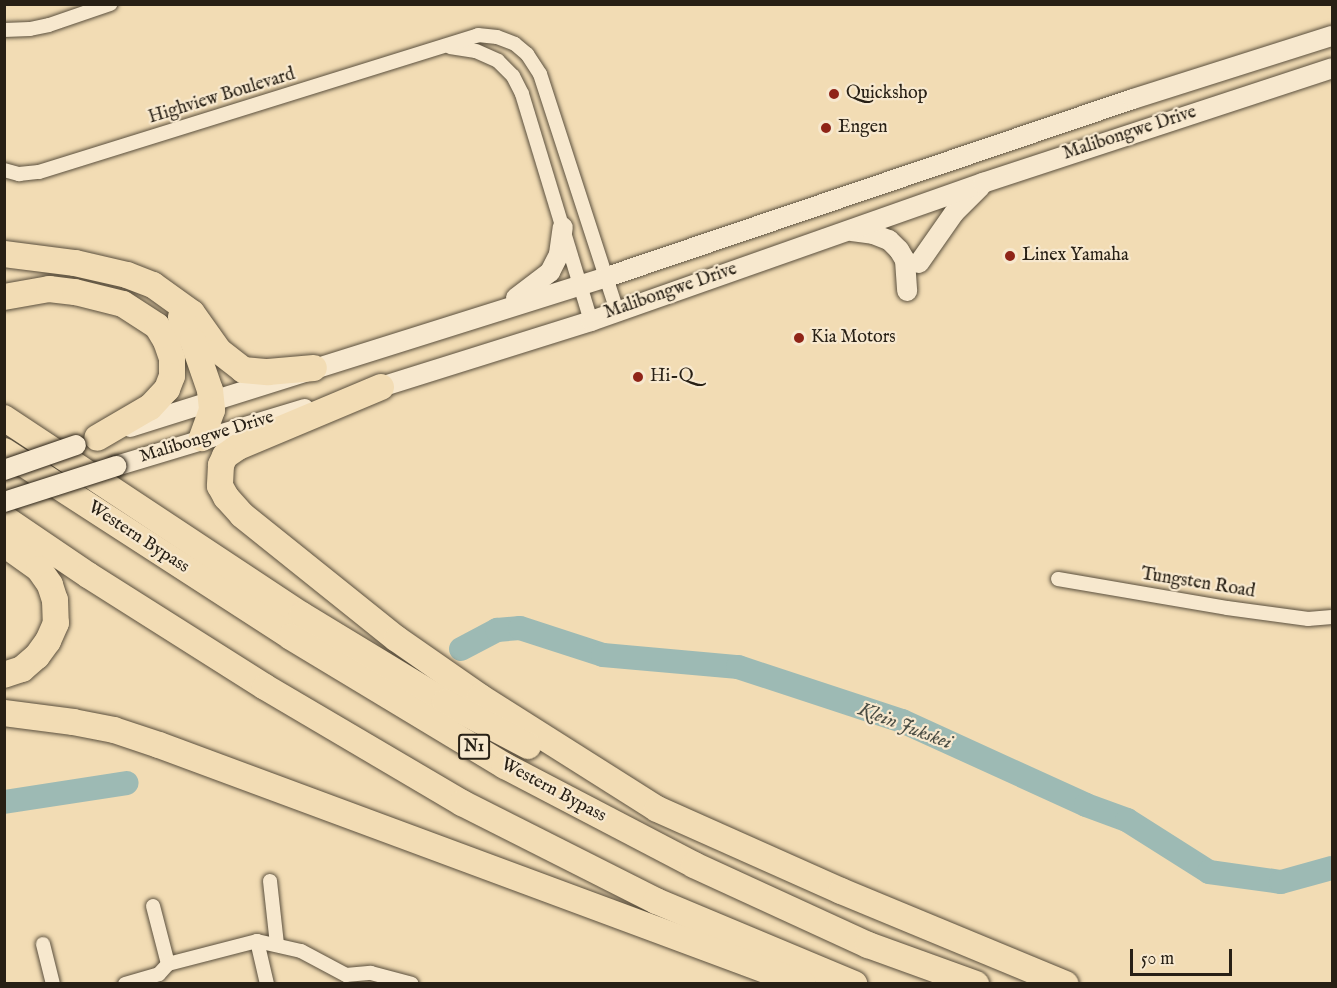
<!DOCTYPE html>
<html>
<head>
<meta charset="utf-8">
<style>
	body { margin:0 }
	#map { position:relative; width:1337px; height:988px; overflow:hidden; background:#f2dcb4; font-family:"IM FELL English",serif }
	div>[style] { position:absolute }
	.river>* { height:24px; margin:-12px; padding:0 12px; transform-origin:12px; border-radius:12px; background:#9dbab4 }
	.roads { filter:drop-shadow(0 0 2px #5a4f3d) drop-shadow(0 0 2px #5a4f3d) }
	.street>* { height:14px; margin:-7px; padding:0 7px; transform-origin:7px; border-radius:7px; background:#f7e8ce }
	.secondary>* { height:20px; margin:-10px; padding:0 10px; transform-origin:10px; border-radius:10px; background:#f7e8ce }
	.highway>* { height:26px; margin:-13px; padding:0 13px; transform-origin:13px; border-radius:13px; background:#f2dcb4 }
	.bridges { filter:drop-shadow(0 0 2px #282015) drop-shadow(0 0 2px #282015) }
	.secondary-bridge>* { height:20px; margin:-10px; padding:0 10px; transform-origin:10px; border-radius:10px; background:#f7e8ce }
	.dots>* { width:16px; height:16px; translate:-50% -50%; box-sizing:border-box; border:3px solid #f7e8ce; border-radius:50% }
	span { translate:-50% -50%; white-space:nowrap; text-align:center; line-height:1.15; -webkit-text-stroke:4.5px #f7e8ce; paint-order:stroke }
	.shield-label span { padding:2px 4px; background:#f7e8ce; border:2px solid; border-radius:4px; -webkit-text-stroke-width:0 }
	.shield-label { font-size:16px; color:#282015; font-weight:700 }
	.poi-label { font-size:18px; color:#282015 }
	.left { translate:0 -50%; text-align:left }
	.street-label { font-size:18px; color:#282015 }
	.water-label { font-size:20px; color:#4b4e45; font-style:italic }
	.frame { position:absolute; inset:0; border:6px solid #282015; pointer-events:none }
	.scale { position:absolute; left:1130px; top:949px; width:102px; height:27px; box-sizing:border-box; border:3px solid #282015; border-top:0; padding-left:8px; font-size:18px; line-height:21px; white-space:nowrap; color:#282015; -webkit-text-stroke:4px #f7e8ce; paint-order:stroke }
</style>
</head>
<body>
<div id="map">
	<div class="river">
		<i style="left:461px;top:649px;width:41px;rotate:-27.8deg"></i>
		<i style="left:497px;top:630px;width:23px;rotate:-5deg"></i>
		<i style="left:520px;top:628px;width:87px;rotate:18deg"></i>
		<i style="left:603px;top:655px;width:136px;rotate:5.1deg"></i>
		<i style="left:738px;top:667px;width:173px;rotate:18.2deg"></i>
		<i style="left:902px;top:721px;width:202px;rotate:24.5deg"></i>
		<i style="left:1086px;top:805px;width:44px;rotate:20.1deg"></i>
		<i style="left:1127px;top:820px;width:97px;rotate:32.4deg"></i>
		<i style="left:1209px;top:872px;width:73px;rotate:7.9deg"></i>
		<i style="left:1281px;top:882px;width:53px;rotate:-15.4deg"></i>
		<i style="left:4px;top:802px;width:124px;rotate:-8.8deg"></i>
	</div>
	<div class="roads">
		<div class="street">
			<i style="left:4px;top:30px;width:26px;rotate:-2deg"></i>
			<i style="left:30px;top:29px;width:19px;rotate:-12deg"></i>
			<i style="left:49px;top:25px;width:65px;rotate:-19deg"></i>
			<i style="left:450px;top:47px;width:26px;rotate:9deg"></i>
			<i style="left:476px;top:51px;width:24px;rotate:24deg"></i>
			<i style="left:498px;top:61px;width:21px;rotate:45deg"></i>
			<i style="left:513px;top:76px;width:20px;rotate:63deg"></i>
			<i style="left:522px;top:94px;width:237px;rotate:73.1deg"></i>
			<i style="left:4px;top:170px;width:16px;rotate:15deg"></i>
			<i style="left:19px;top:174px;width:20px;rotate:-6deg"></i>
			<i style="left:39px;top:172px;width:460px;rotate:-17.3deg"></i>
			<i style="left:478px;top:35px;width:19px;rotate:6deg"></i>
			<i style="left:497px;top:37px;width:19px;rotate:21deg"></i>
			<i style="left:515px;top:44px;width:16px;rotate:40deg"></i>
			<i style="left:527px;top:54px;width:24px;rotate:57deg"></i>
			<i style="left:540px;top:74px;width:249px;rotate:72deg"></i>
			<i style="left:1058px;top:579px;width:171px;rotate:9.7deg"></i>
			<i style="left:1227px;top:608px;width:82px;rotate:7.7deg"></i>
			<i style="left:1308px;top:619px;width:24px;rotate:-5deg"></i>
			<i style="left:270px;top:881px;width:63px;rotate:83.7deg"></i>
			<i style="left:153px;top:906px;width:60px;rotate:75.5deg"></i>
			<i style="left:257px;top:941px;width:44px;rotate:76.9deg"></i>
			<i style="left:43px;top:944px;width:41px;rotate:76deg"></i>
			<i style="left:346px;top:975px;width:25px;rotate:-5deg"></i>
			<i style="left:371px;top:973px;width:42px;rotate:15deg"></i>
			<i style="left:125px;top:984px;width:35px;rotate:-16deg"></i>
			<i style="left:159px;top:974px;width:13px;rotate:-48deg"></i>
			<i style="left:168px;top:964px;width:92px;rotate:-14.5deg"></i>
			<i style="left:257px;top:941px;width:45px;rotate:12.8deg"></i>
			<i style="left:301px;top:951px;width:51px;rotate:28.1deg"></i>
		</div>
		<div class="secondary">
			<i style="left:852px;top:231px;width:21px;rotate:8deg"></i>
			<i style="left:873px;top:234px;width:17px;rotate:21deg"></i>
			<i style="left:889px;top:240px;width:14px;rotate:45deg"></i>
			<i style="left:899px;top:250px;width:12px;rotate:59deg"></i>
			<i style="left:905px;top:260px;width:31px;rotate:86deg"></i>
			<i style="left:919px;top:263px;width:61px;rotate:-55deg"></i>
			<i style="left:954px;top:213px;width:37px;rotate:-45deg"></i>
			<i style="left:516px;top:298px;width:43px;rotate:-37.4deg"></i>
			<i style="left:550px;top:272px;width:20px;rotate:-63deg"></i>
			<i style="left:559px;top:254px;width:27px;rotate:-82deg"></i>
			<i style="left:368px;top:391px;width:234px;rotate:-17.4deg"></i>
			<i style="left:591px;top:321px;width:416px;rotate:-19.4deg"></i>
			<i style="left:983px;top:183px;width:367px;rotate:-18.2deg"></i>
			<i style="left:130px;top:427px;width:500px;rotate:-17.46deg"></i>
			<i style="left:607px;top:277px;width:555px;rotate:-18.7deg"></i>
			<i style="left:1133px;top:99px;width:209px;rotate:-17.6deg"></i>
			<i style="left:116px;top:466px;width:197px;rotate:-16.8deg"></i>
		</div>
		<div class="highway">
			<i style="left:4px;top:254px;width:72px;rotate:7.2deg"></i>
			<i style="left:75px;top:263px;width:53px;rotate:13deg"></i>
			<i style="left:127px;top:275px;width:28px;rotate:21deg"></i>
			<i style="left:153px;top:285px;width:48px;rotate:35.7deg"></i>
			<i style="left:192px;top:313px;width:47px;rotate:54.6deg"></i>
			<i style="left:219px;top:351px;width:31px;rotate:38deg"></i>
			<i style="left:243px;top:370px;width:25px;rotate:5deg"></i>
			<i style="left:268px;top:372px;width:46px;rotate:-5deg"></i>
			<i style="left:4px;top:297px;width:46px;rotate:-10.1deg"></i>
			<i style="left:49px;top:289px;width:26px;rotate:7deg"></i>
			<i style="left:75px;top:292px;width:49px;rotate:14deg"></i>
			<i style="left:123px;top:304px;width:40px;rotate:32.9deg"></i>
			<i style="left:157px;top:326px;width:17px;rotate:59deg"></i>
			<i style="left:166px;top:341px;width:18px;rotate:71deg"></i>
			<i style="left:172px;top:358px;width:18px;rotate:90deg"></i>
			<i style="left:172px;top:376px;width:14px;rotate:111deg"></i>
			<i style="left:167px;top:389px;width:25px;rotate:133deg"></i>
			<i style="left:150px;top:407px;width:61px;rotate:149.7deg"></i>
			<i style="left:181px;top:317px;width:27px;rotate:63deg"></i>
			<i style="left:193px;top:341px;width:52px;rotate:70.9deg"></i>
			<i style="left:210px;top:390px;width:20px;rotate:84deg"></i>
			<i style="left:212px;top:410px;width:30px;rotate:110deg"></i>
			<i style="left:381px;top:387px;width:155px;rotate:157.2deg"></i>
			<i style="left:238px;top:447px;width:16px;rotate:145deg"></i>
			<i style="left:225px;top:456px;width:10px;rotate:114deg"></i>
			<i style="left:221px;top:465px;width:21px;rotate:93deg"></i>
			<i style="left:220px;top:486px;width:13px;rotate:61deg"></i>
			<i style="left:226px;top:497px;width:24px;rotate:48deg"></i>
			<i style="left:242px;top:515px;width:198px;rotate:38.7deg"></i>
			<i style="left:397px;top:639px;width:101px;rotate:34.9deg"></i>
			<i style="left:480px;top:697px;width:209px;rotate:32.3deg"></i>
			<i style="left:657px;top:809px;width:201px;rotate:24deg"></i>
			<i style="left:841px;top:891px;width:243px;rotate:22.5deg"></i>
			<i style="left:4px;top:418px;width:357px;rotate:33.5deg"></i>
			<i style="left:302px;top:615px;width:167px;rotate:31.3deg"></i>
			<i style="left:445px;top:702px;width:94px;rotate:27.9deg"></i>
			<i style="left:4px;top:451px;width:342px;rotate:32.9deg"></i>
			<i style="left:291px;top:637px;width:250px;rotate:31.1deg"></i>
			<i style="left:505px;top:766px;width:213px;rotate:27.6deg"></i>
			<i style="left:694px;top:865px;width:192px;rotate:24.7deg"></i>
			<i style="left:868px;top:945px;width:115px;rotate:19.9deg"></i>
			<i style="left:4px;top:518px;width:102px;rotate:34.2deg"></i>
			<i style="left:88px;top:575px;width:209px;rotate:32.3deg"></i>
			<i style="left:265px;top:687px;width:229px;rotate:30.5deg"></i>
			<i style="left:462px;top:803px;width:217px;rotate:26.8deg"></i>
			<i style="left:656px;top:901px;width:215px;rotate:22.7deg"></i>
			<i style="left:4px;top:544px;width:43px;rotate:35.5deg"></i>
			<i style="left:39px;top:569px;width:19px;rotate:55deg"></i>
			<i style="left:50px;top:585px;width:16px;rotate:72deg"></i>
			<i style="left:55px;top:600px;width:23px;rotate:88deg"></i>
			<i style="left:56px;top:623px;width:20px;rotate:114deg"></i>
			<i style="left:48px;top:641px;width:19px;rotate:126deg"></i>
			<i style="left:37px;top:656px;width:20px;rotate:139deg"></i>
			<i style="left:22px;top:669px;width:19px;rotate:162deg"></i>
			<i style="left:4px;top:713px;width:70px;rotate:7.4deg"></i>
			<i style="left:73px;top:722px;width:42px;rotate:11deg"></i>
			<i style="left:114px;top:730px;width:47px;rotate:18.4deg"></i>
			<i style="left:159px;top:745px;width:687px;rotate:20.36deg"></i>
		</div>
	</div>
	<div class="bridges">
		<div class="secondary-bridge">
			<i style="left:4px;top:470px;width:76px;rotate:-19.1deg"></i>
			<i style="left:4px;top:502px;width:118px;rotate:-17.8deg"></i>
		</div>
	</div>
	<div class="dots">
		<i style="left:834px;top:94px;background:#8f2418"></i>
		<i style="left:826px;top:128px;background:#8f2418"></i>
		<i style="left:1010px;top:256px;background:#8f2418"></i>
		<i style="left:799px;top:338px;background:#8f2418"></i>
		<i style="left:638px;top:377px;background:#8f2418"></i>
	</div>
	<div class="shield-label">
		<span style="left:474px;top:747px">N1</span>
	</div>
	<div class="poi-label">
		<span class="left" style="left:846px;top:94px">Quickshop</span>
		<span class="left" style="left:838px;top:128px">Engen</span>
		<span class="left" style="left:1022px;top:256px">Linex Yamaha</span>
		<span class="left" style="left:811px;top:338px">Kia Motors</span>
		<span class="left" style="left:650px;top:377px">Hi-Q</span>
	</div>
	<div class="street-label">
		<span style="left:222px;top:97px;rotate:-17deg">Highview Boulevard</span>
		<span style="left:1130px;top:134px;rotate:-18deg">Malibongwe Drive</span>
		<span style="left:671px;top:292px;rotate:-19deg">Malibongwe Drive</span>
		<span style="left:207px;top:438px;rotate:-17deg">Malibongwe Drive</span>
		<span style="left:138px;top:538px;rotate:33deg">Western Bypass</span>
		<span style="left:1198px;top:584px;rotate:9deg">Tungsten Road</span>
		<span style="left:553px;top:791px;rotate:28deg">Western Bypass</span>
	</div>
	<div class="water-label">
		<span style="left:905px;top:726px;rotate:21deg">Klein Jukskei</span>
	</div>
	<div class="frame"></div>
	<div class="scale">50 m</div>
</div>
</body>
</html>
